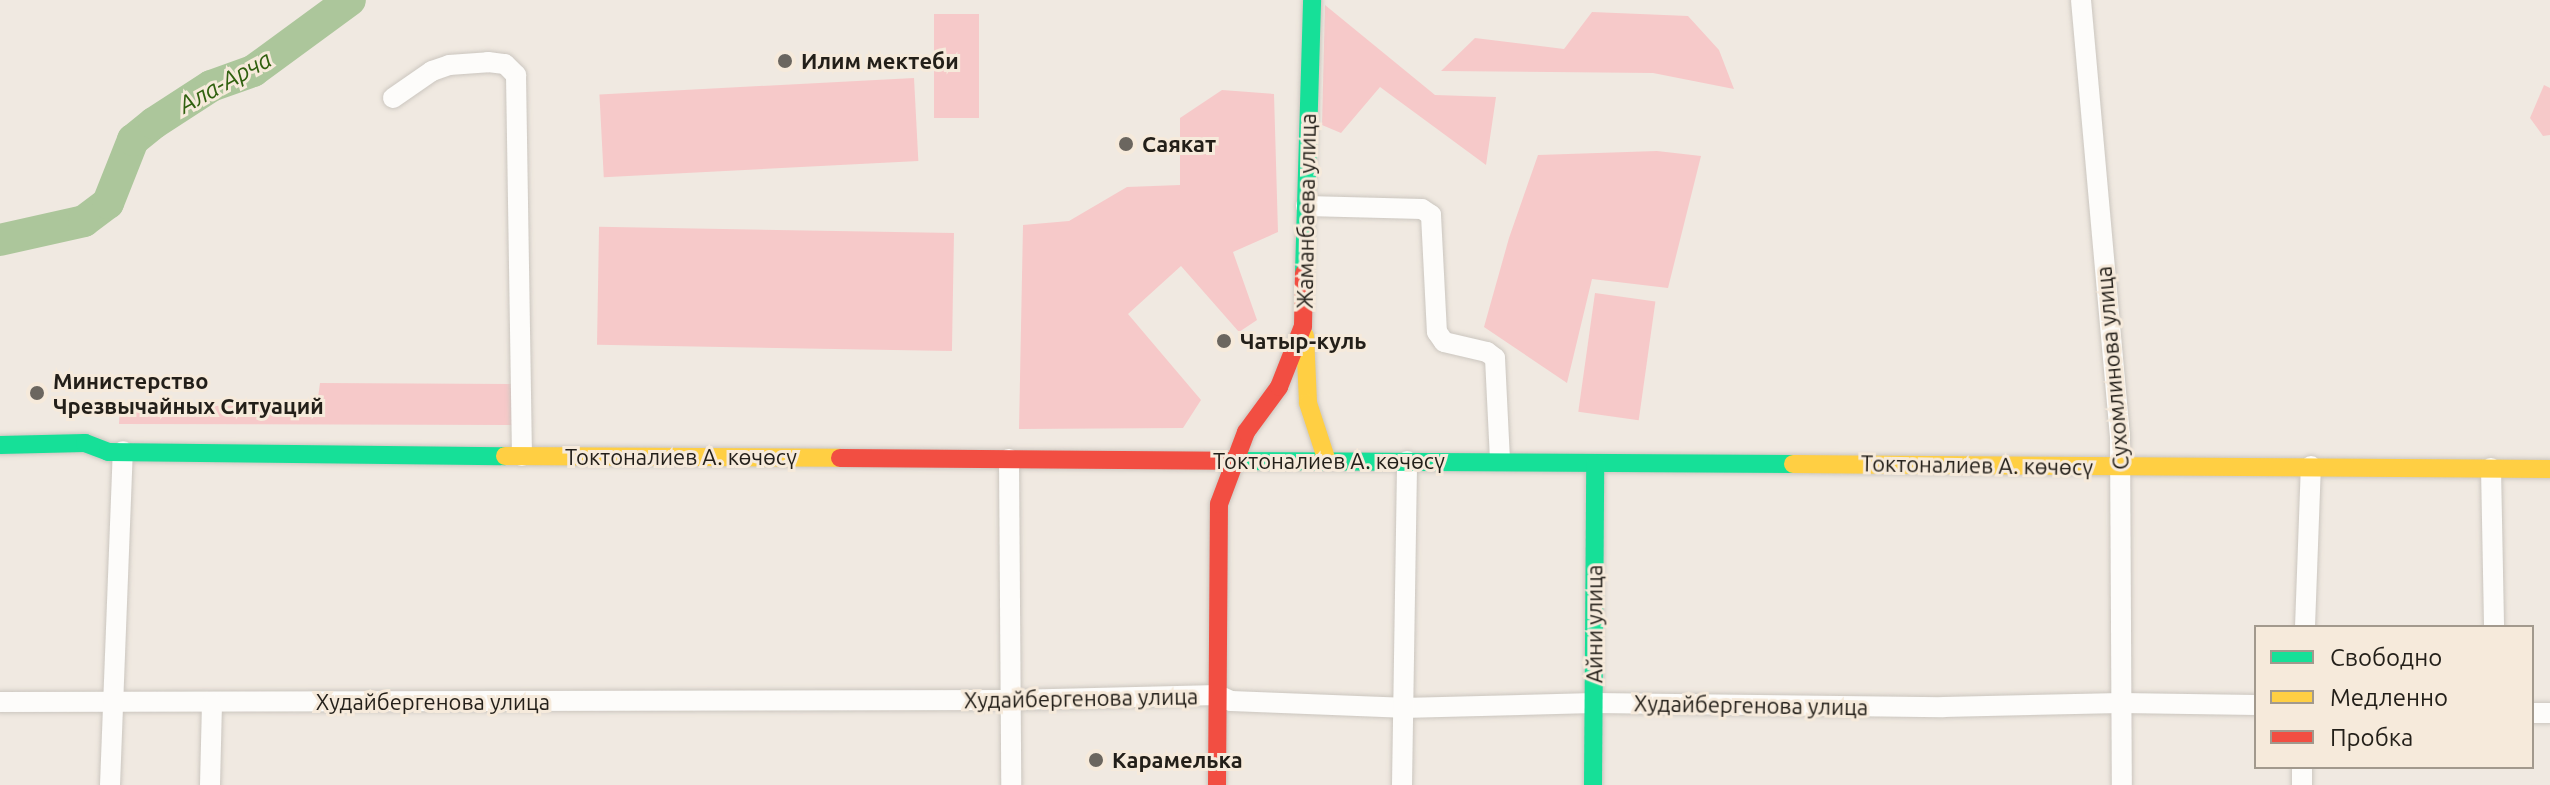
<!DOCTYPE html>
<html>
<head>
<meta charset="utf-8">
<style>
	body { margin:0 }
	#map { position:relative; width:2550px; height:785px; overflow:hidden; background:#f0e9e1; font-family:Ubuntu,sans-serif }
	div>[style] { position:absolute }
	.green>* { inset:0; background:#f6c9c9; transform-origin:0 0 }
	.river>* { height:32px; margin:-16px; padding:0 16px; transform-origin:16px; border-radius:16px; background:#acc69b }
	.roads { filter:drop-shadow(0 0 2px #cbc6bf) drop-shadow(0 0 2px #cbc6bf) }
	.street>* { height:20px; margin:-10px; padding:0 10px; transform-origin:10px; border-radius:10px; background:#fdfcfa }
	.fast>* { height:18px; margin:-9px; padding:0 9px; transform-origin:9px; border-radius:9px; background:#16e098 }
	.slow>* { height:18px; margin:-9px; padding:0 9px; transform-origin:9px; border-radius:9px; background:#ffcf43 }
	.jam>* { height:18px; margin:-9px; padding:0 9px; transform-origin:9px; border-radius:9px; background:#f24e42 }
	.dots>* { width:22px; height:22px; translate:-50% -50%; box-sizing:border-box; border:4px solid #f6eadb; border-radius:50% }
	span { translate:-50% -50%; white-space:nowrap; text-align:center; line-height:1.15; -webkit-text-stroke:6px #f6eadb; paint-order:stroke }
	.poi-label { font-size:22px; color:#231f19; font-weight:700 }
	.left { translate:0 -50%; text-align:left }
	.street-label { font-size:22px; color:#231f19 }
	.water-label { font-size:24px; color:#30600f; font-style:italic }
	.legend { position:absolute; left:2254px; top:625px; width:280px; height:144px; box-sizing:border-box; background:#f6eadb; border:2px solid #a2998d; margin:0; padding:10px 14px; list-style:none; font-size:24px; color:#231f19 }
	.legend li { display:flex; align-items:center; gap:16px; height:40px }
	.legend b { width:40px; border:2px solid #a2998d }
</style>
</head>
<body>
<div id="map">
	<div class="green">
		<i style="clip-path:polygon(1325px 5px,1435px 95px,1496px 97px,1486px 165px,1380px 87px,1341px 133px,1322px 125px)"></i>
		<i style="clip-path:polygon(1592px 12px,1688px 16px,1719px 50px,1734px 89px,1653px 73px,1441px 71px,1475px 38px,1564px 49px)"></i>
		<i style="left:979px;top:14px;width:104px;height:45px;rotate:90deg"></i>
		<i style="left:914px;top:78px;width:83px;height:315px;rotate:87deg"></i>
		<i style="clip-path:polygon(2544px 85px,2550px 88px,2550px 135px,2543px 136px,2530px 118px)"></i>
		<i style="clip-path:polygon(1222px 90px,1274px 94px,1278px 232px,1233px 252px,1257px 320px,1239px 332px,1181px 266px,1128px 314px,1201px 400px,1183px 428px,1019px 429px,1023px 225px,1069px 221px,1127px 187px,1180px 185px,1180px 118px)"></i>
		<i style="clip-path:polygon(1657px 151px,1701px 156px,1668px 288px,1592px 279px,1567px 383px,1484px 327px,1509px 238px,1538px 155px)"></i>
		<i style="left:954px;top:233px;width:118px;height:355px;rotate:91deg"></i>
		<i style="left:1595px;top:293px;width:61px;height:120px;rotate:8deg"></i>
		<i style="clip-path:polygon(320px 383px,519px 384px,520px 425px,119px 424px,120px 407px,317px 405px)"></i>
	</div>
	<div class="river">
		<i style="left:0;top:240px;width:86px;rotate:-12.7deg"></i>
		<i style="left:84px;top:221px;width:30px;rotate:-37deg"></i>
		<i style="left:108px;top:203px;width:68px;rotate:-68.4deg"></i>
		<i style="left:133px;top:140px;width:27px;rotate:-39deg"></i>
		<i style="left:154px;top:123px;width:68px;rotate:-33deg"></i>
		<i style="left:211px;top:86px;width:45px;rotate:-19.7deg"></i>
		<i style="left:253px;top:71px;width:120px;rotate:-36.2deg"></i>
	</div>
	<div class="roads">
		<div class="street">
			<i style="left:2081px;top:0;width:437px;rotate:84.9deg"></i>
			<i style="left:2120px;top:435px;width:350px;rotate:89.7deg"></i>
			<i style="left:393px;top:98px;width:47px;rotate:-34.7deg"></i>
			<i style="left:432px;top:71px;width:18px;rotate:-19deg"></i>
			<i style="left:449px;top:65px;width:39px;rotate:-4deg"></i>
			<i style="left:488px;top:62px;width:17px;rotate:7deg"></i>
			<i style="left:505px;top:64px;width:16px;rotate:45deg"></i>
			<i style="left:516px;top:75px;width:381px;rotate:89.1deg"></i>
			<i style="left:1306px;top:206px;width:116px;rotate:1.5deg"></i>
			<i style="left:1422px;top:209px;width:11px;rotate:34deg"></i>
			<i style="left:1431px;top:215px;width:117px;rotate:87.1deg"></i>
			<i style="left:1437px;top:332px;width:12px;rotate:55deg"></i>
			<i style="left:1444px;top:342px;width:44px;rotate:13.1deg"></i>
			<i style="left:1487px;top:352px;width:10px;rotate:37deg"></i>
			<i style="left:1495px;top:358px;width:103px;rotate:87.2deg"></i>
			<i style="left:1009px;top:459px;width:326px;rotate:89.6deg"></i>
			<i style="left:2491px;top:468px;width:159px;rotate:88.9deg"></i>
			<i style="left:2305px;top:627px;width:161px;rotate:-87.9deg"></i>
			<i style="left:0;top:702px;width:1012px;rotate:-0.11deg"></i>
			<i style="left:1012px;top:700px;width:206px;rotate:-1.4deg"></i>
			<i style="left:1218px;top:695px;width:14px;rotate:25deg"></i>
			<i style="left:1231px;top:701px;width:171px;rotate:2.3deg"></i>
			<i style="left:1402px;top:708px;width:192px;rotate:-1.5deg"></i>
			<i style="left:1594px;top:703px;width:349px;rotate:0.7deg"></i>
			<i style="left:1943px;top:707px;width:178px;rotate:-1.3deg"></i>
			<i style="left:2121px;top:703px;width:135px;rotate:0.8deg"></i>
			<i style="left:2532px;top:713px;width:18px"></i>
			<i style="left:2302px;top:767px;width:18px;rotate:90deg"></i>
			<i style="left:110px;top:785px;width:334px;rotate:-87.8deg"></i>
			<i style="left:210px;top:785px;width:82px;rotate:-88.6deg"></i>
			<i style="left:1402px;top:785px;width:324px;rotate:-89.1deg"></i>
		</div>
		<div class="fast">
			<i style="left:1304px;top:273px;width:273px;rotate:-88.3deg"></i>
			<i style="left:0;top:445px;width:85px;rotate:-1.3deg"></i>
			<i style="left:85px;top:443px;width:25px;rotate:21deg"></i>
			<i style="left:108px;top:452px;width:397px;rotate:0.6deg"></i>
			<i style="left:1226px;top:461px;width:567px;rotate:0.3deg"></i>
			<i style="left:1593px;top:785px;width:322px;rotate:-89.6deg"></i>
		</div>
		<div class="slow">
			<i style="left:1305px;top:336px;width:67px;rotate:87.4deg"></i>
			<i style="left:1308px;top:403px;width:61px;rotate:71.9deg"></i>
			<i style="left:505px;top:456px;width:335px;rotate:0.3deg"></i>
			<i style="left:1793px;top:464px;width:757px;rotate:0.38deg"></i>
		</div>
		<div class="jam">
			<i style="left:840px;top:458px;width:386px;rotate:0.4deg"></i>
			<i style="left:1217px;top:785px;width:281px;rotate:-89.6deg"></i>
			<i style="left:1219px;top:504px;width:77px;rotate:-69.4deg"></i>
			<i style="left:1246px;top:432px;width:56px;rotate:-53.7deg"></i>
			<i style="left:1279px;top:387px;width:66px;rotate:-68.5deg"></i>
			<i style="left:1303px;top:326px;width:53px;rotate:-88.9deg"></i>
		</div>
	</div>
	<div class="dots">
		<i style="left:785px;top:61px;background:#6b665f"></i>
		<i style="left:1126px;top:144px;background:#6b665f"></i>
		<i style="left:1224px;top:341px;background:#6b665f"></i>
		<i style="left:37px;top:393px;background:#6b665f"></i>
		<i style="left:1096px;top:760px;background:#6b665f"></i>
	</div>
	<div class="poi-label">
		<span class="left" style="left:801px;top:61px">Илим мектеби</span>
		<span class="left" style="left:1142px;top:144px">Саякат</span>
		<span class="left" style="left:1240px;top:341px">Чатыр-куль</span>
		<span class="left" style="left:53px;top:393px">Министерство<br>Чрезвычайных Ситуаций</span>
		<span class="left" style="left:1112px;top:760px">Карамелька</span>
	</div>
	<div class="street-label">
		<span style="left:1306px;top:211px;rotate:-89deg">Жаманбаева улица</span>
		<span style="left:2112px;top:368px;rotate:-95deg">Сухомлинова улица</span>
		<span style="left:681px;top:457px">Токтоналиев А. көчөсү</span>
		<span style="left:1329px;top:461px">Токтоналиев А. көчөсү</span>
		<span style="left:1977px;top:465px;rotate:1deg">Токтоналиев А. көчөсү</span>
		<span style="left:1594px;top:624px;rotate:-90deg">Айни улица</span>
		<span style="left:1081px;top:698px;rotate:-1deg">Худайбергенова улица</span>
		<span style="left:433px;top:702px">Худайбергенова улица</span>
		<span style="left:1751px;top:705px;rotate:1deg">Худайбергенова улица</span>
	</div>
	<div class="water-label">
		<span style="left:225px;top:82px;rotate:-29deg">Ала-Арча</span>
	</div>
	<ul class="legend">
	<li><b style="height:10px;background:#16e098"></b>Свободно</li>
	<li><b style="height:10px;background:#ffcf43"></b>Медленно</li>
	<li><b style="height:10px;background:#f24e42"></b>Пробка</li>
	</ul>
</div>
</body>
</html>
